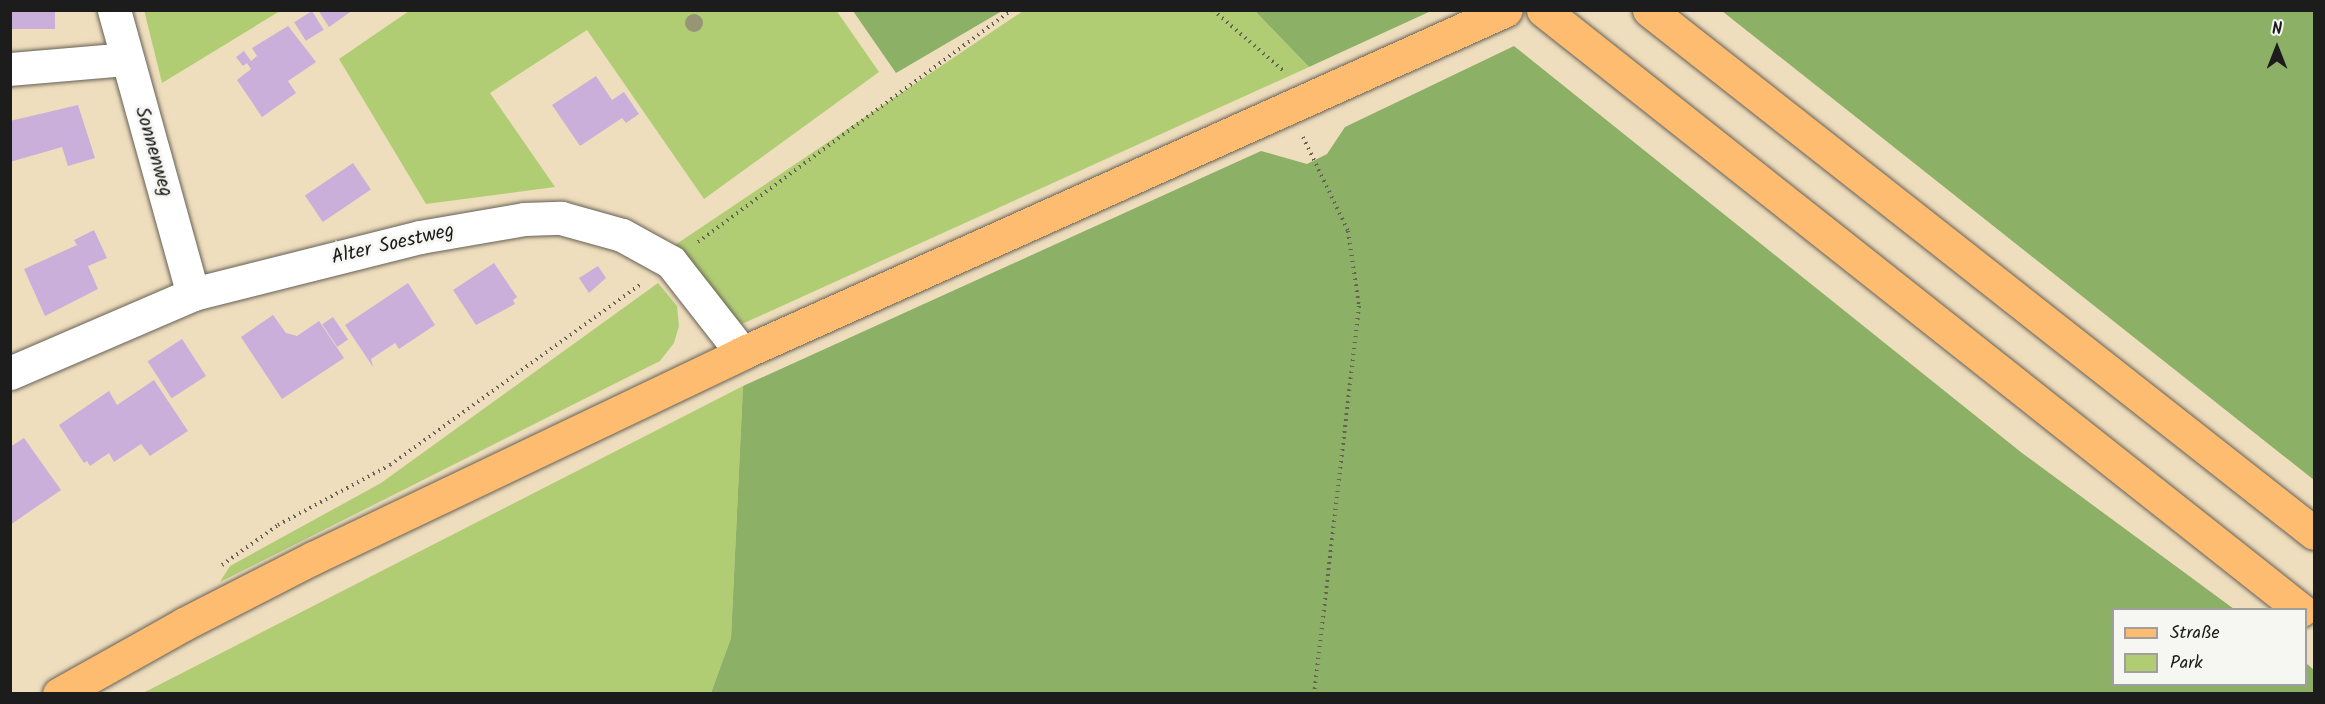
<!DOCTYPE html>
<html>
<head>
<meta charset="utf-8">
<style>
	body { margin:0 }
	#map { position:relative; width:2325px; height:704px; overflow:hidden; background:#efdebe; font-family:Kalam,sans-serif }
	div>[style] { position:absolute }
	.green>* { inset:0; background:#b1cd74 }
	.forest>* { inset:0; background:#8cb066 }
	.building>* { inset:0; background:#c9afda; transform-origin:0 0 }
	.path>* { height:4px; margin-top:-2px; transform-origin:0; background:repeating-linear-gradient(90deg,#666055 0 1.5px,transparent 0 6px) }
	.roads { filter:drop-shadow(0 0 2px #666055) drop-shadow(0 0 2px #666055) }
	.street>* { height:33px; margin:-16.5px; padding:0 16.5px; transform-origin:16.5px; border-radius:16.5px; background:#fff }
	.primary>* { height:33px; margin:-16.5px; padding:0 16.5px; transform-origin:16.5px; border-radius:16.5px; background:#fdbc6f }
	.highway>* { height:33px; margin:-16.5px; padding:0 16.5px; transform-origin:16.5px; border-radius:16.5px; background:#fdbc6f }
	.trees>* { width:18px; height:18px; margin:-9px; border-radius:50%; background:#989576 }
	span { translate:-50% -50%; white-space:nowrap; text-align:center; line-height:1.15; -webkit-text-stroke:6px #f6f6f2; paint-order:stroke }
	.street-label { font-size:20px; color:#1c1c1c }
	.frame { position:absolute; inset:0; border:12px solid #1c1c1c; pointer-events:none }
	.legend { position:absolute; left:2112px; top:608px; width:195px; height:78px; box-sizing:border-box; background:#f6f6f2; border:2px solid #9f9f9c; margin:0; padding:8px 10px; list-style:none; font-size:18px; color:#1c1c1c }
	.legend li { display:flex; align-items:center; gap:12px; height:30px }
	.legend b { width:30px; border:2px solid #9f9f9c }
	.north { position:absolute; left:2247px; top:18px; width:60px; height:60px; -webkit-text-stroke:4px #f6f6f2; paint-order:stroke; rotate:0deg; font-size:16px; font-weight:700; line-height:24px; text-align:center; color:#1c1c1c }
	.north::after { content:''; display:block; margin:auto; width:21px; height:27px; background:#1c1c1c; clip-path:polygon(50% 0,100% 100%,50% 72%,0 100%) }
</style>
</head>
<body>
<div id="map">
	<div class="green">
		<i style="clip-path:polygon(144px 10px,280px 10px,280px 11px,162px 83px)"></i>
		<i style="clip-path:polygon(836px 10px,879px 72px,704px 199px,587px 30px,490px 93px,555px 187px,426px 204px,339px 59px,409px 11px)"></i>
		<i style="clip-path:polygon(1023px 11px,1255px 11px,1309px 67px,742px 324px,672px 247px)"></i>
		<i style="clip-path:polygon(658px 283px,677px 306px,679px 326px,674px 343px,660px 361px,220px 582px,230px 566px,381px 483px)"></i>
		<i style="clip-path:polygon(743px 386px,731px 638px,711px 693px,141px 694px)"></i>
	</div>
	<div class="forest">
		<i style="clip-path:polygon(853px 11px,1002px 11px,896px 73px)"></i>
		<i style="clip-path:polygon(1255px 11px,1431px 11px,1309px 67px)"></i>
		<i style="clip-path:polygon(1722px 11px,2314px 11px,2314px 480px)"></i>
		<i style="clip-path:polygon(1514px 46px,2022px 453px,2234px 609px,2114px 610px,2114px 684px,2306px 684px,2306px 663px,2314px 670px,2314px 693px,711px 693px,731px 638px,743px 386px,1261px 151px,1307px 164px,1327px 154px,1345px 127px)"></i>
	</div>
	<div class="building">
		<i style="left:10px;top:10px;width:45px;height:19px"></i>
		<i style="clip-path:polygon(318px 10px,353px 10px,329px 27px)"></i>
		<i style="left:312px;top:11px;width:22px;height:21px;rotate:58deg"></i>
		<i style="clip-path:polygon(288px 26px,316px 62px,288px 81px,296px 93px,262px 117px,237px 80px,251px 69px,247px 63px,243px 66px,236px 57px,244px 51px,251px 61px,257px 56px,252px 48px)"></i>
		<i style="clip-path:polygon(596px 76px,612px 100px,624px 92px,639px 114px,626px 123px,622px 118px,580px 146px,552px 105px)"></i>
		<i style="clip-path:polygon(78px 105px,95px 158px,68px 166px,62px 147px,10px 162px,10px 121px)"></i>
		<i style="left:353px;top:163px;width:32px;height:58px;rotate:56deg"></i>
		<i style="clip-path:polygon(94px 230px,107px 258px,88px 266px,98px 289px,45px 316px,24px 269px,77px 245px,74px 240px)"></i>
		<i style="clip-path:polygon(494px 263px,517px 297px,513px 300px,515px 304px,476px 325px,453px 290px)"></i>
		<i style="clip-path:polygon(598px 266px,606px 278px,589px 293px,579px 278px)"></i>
		<i style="clip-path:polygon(408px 283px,435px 325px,399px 349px,395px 343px,371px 359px,373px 367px,345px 325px)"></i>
		<i style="clip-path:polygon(273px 315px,286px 333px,297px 336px,319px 321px,344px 358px,282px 399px,241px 337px)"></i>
		<i style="left:333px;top:317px;width:27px;height:13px;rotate:56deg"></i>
		<i style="left:182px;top:339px;width:44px;height:41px;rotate:57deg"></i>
		<i style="clip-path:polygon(154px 380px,188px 431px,150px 456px,141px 444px,114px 462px,109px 453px,90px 466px,87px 461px,84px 463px,59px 425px,109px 391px,117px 405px)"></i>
		<i style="clip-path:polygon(24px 438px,61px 490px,10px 525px,10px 447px)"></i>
	</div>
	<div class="path">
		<i style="left:1213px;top:10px;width:96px;rotate:40.8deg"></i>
		<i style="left:1303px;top:137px;width:104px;rotate:64.4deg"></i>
		<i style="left:1348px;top:231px;width:76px;rotate:81.7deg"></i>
		<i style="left:1359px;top:306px;width:391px;rotate:96.6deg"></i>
		<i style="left:698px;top:242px;width:390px;rotate:-36.5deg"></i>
		<i style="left:222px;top:565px;width:69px;rotate:-35.5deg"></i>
		<i style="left:278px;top:525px;width:127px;rotate:-28.2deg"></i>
		<i style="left:390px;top:465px;width:309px;rotate:-35.8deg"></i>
	</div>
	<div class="roads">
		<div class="street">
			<i style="left:114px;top:10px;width:295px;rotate:74.5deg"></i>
			<i style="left:10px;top:69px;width:117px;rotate:-4.9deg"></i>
			<i style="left:10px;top:373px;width:199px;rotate:-23.3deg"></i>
			<i style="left:193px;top:294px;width:234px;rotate:-14.1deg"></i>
			<i style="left:420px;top:237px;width:106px;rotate:-9.8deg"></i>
			<i style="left:524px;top:219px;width:37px;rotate:-2deg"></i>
			<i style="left:561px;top:218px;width:63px;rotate:15.6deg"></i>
			<i style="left:622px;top:235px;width:56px;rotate:28.9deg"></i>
			<i style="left:671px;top:262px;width:115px;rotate:52deg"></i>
		</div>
		<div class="primary">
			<i style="left:59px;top:694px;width:143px;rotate:-29.2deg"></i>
			<i style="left:184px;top:624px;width:145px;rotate:-27.1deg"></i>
			<i style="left:313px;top:558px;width:475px;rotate:-25.5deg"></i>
			<i style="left:742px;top:353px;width:837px;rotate:-24.18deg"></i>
		</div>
		<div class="highway">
			<i style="left:1543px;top:10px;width:967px;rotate:38.36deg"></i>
			<i style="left:1649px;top:10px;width:846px;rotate:38.18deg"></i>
		</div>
	</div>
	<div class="trees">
		<i style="left:694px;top:23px"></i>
	</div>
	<div class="street-label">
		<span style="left:153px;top:152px;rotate:74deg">Sonnenweg</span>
		<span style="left:393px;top:245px;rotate:-13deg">Alter Soestweg</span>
	</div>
	<div class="frame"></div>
	<ul class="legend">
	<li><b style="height:8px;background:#fdbc6f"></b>Straße</li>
	<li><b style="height:16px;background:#b1cd74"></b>Park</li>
	</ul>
	<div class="north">N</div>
</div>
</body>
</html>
